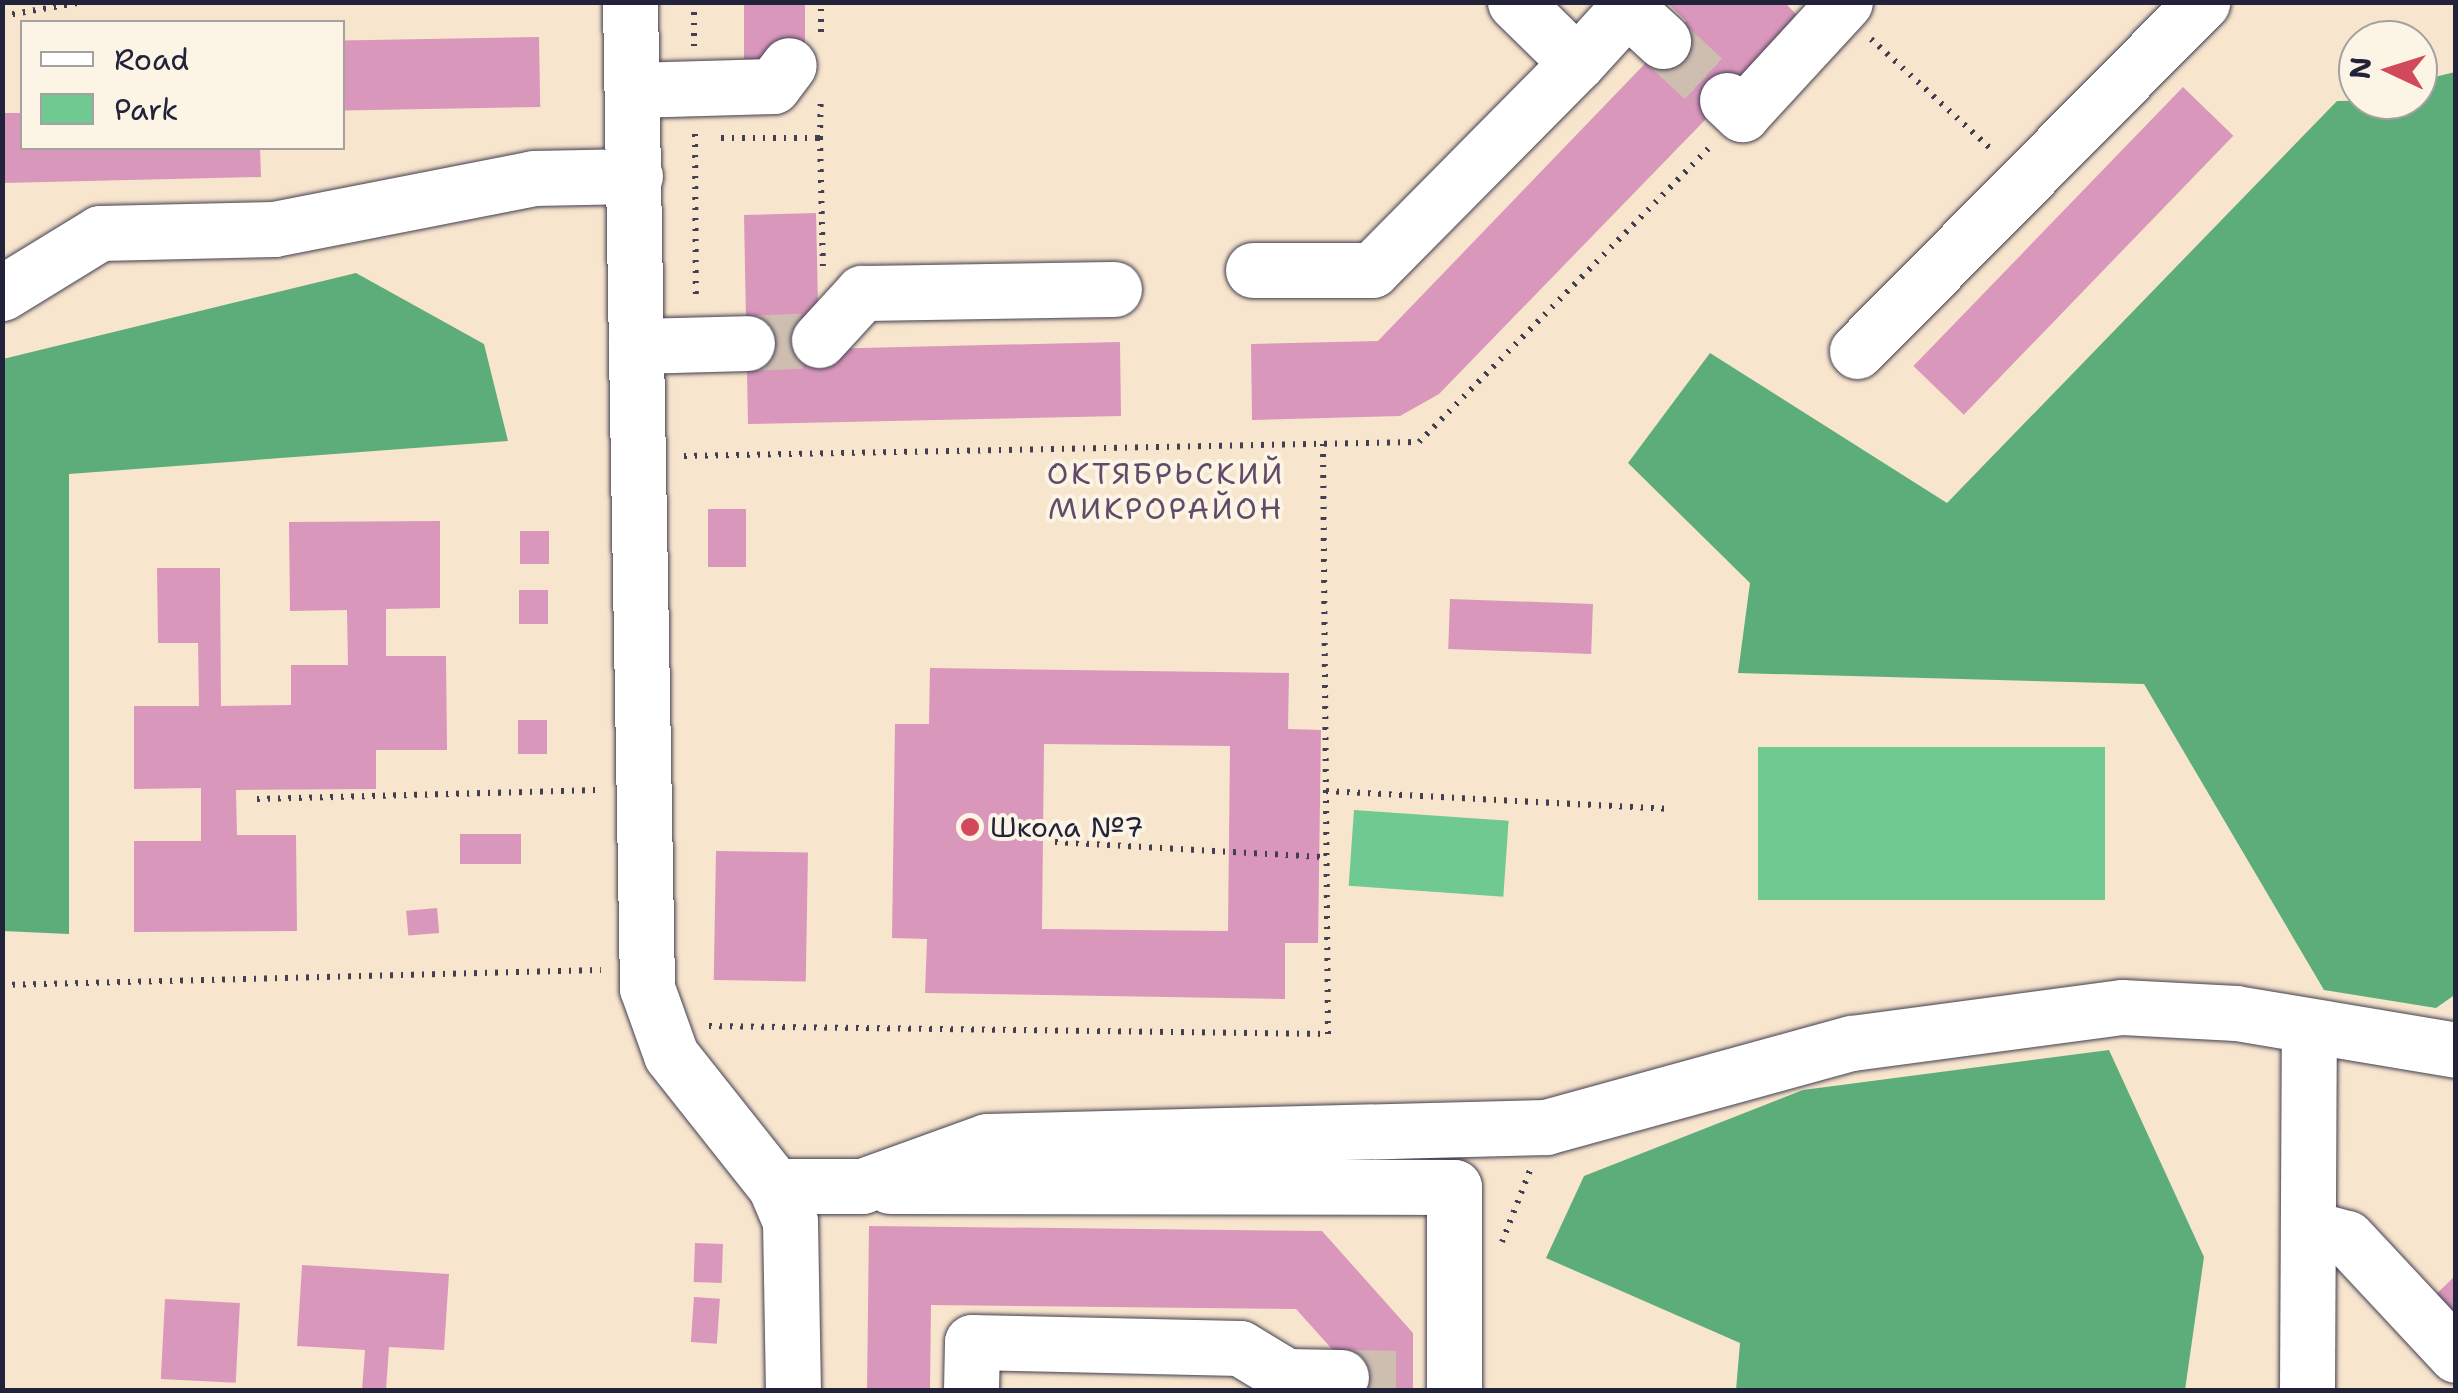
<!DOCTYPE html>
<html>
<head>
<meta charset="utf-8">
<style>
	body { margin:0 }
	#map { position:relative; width:2458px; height:1393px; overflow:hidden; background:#f8e5cd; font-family:"Shantell Sans",sans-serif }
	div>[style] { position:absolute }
	.green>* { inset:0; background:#70c990; transform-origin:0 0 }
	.forest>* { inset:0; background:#5cad7a }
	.building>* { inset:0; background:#da97bc; transform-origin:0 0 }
	.minor-tunnel>* { height:55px; margin-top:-27.5px; transform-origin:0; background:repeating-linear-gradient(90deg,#cdbeb0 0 55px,transparent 0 83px) }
	.path>* { height:6px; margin-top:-3px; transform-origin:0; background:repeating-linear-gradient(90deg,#423f51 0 2.5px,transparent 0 10.5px) }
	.roads { filter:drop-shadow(0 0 2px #423f51) drop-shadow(0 0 2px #423f51) }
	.minor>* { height:55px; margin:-27.5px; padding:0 27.5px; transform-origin:27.5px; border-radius:27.5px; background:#fff }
	.dots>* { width:28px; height:28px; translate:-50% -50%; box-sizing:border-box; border:5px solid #fcf5e5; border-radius:50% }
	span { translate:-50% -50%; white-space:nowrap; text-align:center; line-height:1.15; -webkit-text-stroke:8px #fcf5e5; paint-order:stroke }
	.poi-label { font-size:28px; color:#22223b }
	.left { translate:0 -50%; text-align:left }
	.neighbourhood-label { font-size:30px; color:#624b68; letter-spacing:2.5px }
	.frame { position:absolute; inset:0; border:5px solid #22223b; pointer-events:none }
	.legend { position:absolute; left:20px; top:20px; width:325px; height:130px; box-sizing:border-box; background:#fcf5e5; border:2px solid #a5a1a1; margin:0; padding:12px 18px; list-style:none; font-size:30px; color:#22223b }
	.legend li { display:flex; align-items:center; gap:20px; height:50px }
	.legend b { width:50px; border:2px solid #a5a1a1 }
	.north { position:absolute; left:2338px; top:20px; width:100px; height:100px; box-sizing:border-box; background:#fcf5e5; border:2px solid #a5a1a1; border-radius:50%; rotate:274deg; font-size:28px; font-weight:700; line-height:40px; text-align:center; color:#22223b }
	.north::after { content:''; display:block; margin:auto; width:35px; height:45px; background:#d1495b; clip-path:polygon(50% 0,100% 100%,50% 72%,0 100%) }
</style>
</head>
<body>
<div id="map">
	<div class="green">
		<i style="left:1758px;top:747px;width:347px;height:153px"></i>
		<i style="left:1354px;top:810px;width:155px;height:76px;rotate:4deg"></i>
	</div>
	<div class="forest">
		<i style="clip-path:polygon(2455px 72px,2456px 994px,2436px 1008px,2324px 990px,2144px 684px,1738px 673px,1750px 583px,1628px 463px,1710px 353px,1947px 503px,2337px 101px,2418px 100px,2418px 81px)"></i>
		<i style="clip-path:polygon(356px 273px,484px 344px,508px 441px,69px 474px,69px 934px,3px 931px,3px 359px)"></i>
		<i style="clip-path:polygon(2109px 1050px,2204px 1257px,2185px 1390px,1736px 1390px,1740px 1343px,1546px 1258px,1584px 1176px,1803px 1090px)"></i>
	</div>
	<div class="building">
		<i style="left:744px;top:2px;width:61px;height:57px"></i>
		<i style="clip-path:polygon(1667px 2px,1784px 2px,1802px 20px,1439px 394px,1400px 416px,1252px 420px,1251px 344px,1378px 341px,1686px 21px)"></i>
		<i style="left:539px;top:37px;width:70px;height:197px;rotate:89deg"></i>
		<i style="left:2183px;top:87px;width:70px;height:388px;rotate:44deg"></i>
		<i style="clip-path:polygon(2px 113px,22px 113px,22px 148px,260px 148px,261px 177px,2px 183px)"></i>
		<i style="clip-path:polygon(816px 213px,819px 349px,1120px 342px,1121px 416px,748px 424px,744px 215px)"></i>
		<i style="left:708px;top:509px;width:38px;height:58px"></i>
		<i style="clip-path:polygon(440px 521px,440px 608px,386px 609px,386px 656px,446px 656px,447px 750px,376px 750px,376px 789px,236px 790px,237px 835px,296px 835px,297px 931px,134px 932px,134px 841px,201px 841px,201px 788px,134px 789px,134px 706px,199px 706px,198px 643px,158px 643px,157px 568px,220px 568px,221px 706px,291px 705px,291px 665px,348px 665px,347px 610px,290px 611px,289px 522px)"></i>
		<i style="left:520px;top:531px;width:29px;height:33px"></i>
		<i style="left:519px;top:590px;width:29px;height:34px"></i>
		<i style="left:1450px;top:599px;width:143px;height:50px;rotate:2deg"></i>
		<i style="clip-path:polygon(evenodd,930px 668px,1289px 673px,1288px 729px,1321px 730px,1318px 943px,1285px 943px,1285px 999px,925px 993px,927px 939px,892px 938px,895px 724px,929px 724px,930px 668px,1044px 744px,1230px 746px,1228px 931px,1042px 929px,1044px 744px)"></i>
		<i style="left:518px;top:720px;width:29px;height:34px"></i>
		<i style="left:460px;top:834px;width:61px;height:30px"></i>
		<i style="left:716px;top:851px;width:92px;height:129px;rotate:1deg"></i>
		<i style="left:437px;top:908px;width:25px;height:31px;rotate:85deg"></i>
		<i style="clip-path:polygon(869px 1226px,1322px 1231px,1413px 1333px,1413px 1390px,1341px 1390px,1341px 1359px,1296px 1309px,931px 1305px,930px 1390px,867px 1390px)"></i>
		<i style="left:695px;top:1243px;width:28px;height:39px;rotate:2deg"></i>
		<i style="clip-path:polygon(302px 1265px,449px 1274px,444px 1350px,389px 1347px,386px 1390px,362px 1390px,365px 1350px,297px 1346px)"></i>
		<i style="clip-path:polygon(2456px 1275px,2456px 1336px,2425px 1305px)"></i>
		<i style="left:694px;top:1297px;width:26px;height:45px;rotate:4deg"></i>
		<i style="left:165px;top:1299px;width:75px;height:80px;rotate:3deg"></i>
	</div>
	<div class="minor-tunnel">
		<i style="left:1663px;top:41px;width:87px;rotate:42.7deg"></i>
		<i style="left:747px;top:343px;width:72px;rotate:-2.4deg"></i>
		<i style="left:1341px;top:1377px;width:72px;rotate:0.8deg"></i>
	</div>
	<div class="path">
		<i style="left:694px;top:2px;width:44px;rotate:90deg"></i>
		<i style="left:2px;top:16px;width:82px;rotate:-9.8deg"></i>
		<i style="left:821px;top:32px;width:30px;rotate:-90deg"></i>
		<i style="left:1871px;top:39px;width:163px;rotate:42.5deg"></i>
		<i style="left:695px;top:134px;width:167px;rotate:89.7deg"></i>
		<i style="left:721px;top:138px;width:99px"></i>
		<i style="left:820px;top:138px;width:39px;rotate:-89deg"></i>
		<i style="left:820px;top:138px;width:128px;rotate:88.7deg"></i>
		<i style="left:684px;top:456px;width:735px;rotate:-1.09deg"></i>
		<i style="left:1419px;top:442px;width:417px;rotate:-45.4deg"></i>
		<i style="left:1326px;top:791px;width:341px;rotate:3deg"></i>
		<i style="left:257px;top:799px;width:340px;rotate:-1.5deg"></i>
		<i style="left:1055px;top:842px;width:272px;rotate:3.2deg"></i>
		<i style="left:2px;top:985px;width:599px;rotate:-1.43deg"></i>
		<i style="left:709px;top:1026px;width:619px;rotate:0.74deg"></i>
		<i style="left:1328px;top:1034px;width:590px;rotate:-90.49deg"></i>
		<i style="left:1502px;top:1242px;width:77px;rotate:-68.7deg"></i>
	</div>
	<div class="roads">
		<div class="minor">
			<i style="left:630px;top:2px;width:986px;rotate:89.01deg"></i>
			<i style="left:647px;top:988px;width:71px;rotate:70.3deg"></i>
			<i style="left:671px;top:1055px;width:167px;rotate:51.6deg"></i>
			<i style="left:775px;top:1186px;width:38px;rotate:67deg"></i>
			<i style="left:790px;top:1221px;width:169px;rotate:89deg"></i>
			<i style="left:1577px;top:63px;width:74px;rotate:-47.7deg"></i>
			<i style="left:1627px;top:8px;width:49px;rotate:42.5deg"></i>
			<i style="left:632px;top:90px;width:141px;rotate:-1.6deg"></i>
			<i style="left:773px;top:86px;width:26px;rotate:-53deg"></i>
			<i style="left:1727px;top:100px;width:21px;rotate:43deg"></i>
			<i style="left:1742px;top:114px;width:152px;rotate:-47.4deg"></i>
			<i style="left:1253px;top:270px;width:119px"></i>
			<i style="left:1372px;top:270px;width:291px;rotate:-45.3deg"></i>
			<i style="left:1577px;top:63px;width:87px;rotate:-135.5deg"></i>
			<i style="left:2px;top:293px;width:115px;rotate:-31.5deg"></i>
			<i style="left:100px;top:233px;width:174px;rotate:-1.3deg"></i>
			<i style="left:274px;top:229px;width:264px;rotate:-11.1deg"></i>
			<i style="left:533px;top:178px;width:102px;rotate:-1.1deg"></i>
			<i style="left:819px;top:340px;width:64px;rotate:-47.5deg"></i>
			<i style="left:862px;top:293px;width:252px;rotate:-0.9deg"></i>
			<i style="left:636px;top:346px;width:111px;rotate:-1.5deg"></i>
			<i style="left:1857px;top:351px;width:491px;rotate:-45.3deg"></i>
			<i style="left:775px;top:1186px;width:87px"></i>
			<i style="left:862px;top:1186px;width:133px;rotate:-19.8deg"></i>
			<i style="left:987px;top:1141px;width:559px;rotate:-1.43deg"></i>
			<i style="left:1546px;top:1127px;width:317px;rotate:-15.4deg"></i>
			<i style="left:1852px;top:1043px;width:272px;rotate:-7.6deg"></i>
			<i style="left:2122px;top:1007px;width:114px;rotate:3deg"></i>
			<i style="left:2236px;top:1013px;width:223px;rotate:9.5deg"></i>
			<i style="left:890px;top:1186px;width:564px;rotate:0.1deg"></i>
			<i style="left:1454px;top:1187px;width:203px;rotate:90deg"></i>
			<i style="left:2309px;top:1228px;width:39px;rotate:15deg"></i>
			<i style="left:2347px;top:1238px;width:160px;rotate:47deg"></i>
			<i style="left:1286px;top:1376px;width:55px;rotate:1deg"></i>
			<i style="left:971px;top:1390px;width:48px;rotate:-88.8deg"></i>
			<i style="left:972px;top:1342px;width:268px;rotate:1.3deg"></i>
			<i style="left:1240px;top:1348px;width:54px;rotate:31.3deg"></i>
			<i style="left:1286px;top:1376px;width:14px;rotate:90deg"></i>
			<i style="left:2307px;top:1390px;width:364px;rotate:-89.7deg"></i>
		</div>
	</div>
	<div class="dots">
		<i style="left:970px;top:827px;background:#d1495b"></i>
	</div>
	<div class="poi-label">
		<span class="left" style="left:990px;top:827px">Школа №7</span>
	</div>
	<div class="neighbourhood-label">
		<span style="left:1166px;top:491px">ОКТЯБРЬСКИЙ<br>МИКРОРАЙОН</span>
	</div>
	<div class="frame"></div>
	<ul class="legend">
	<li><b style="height:12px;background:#fff"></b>Road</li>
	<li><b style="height:28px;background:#70c990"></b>Park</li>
	</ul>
	<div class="north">N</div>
</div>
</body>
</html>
